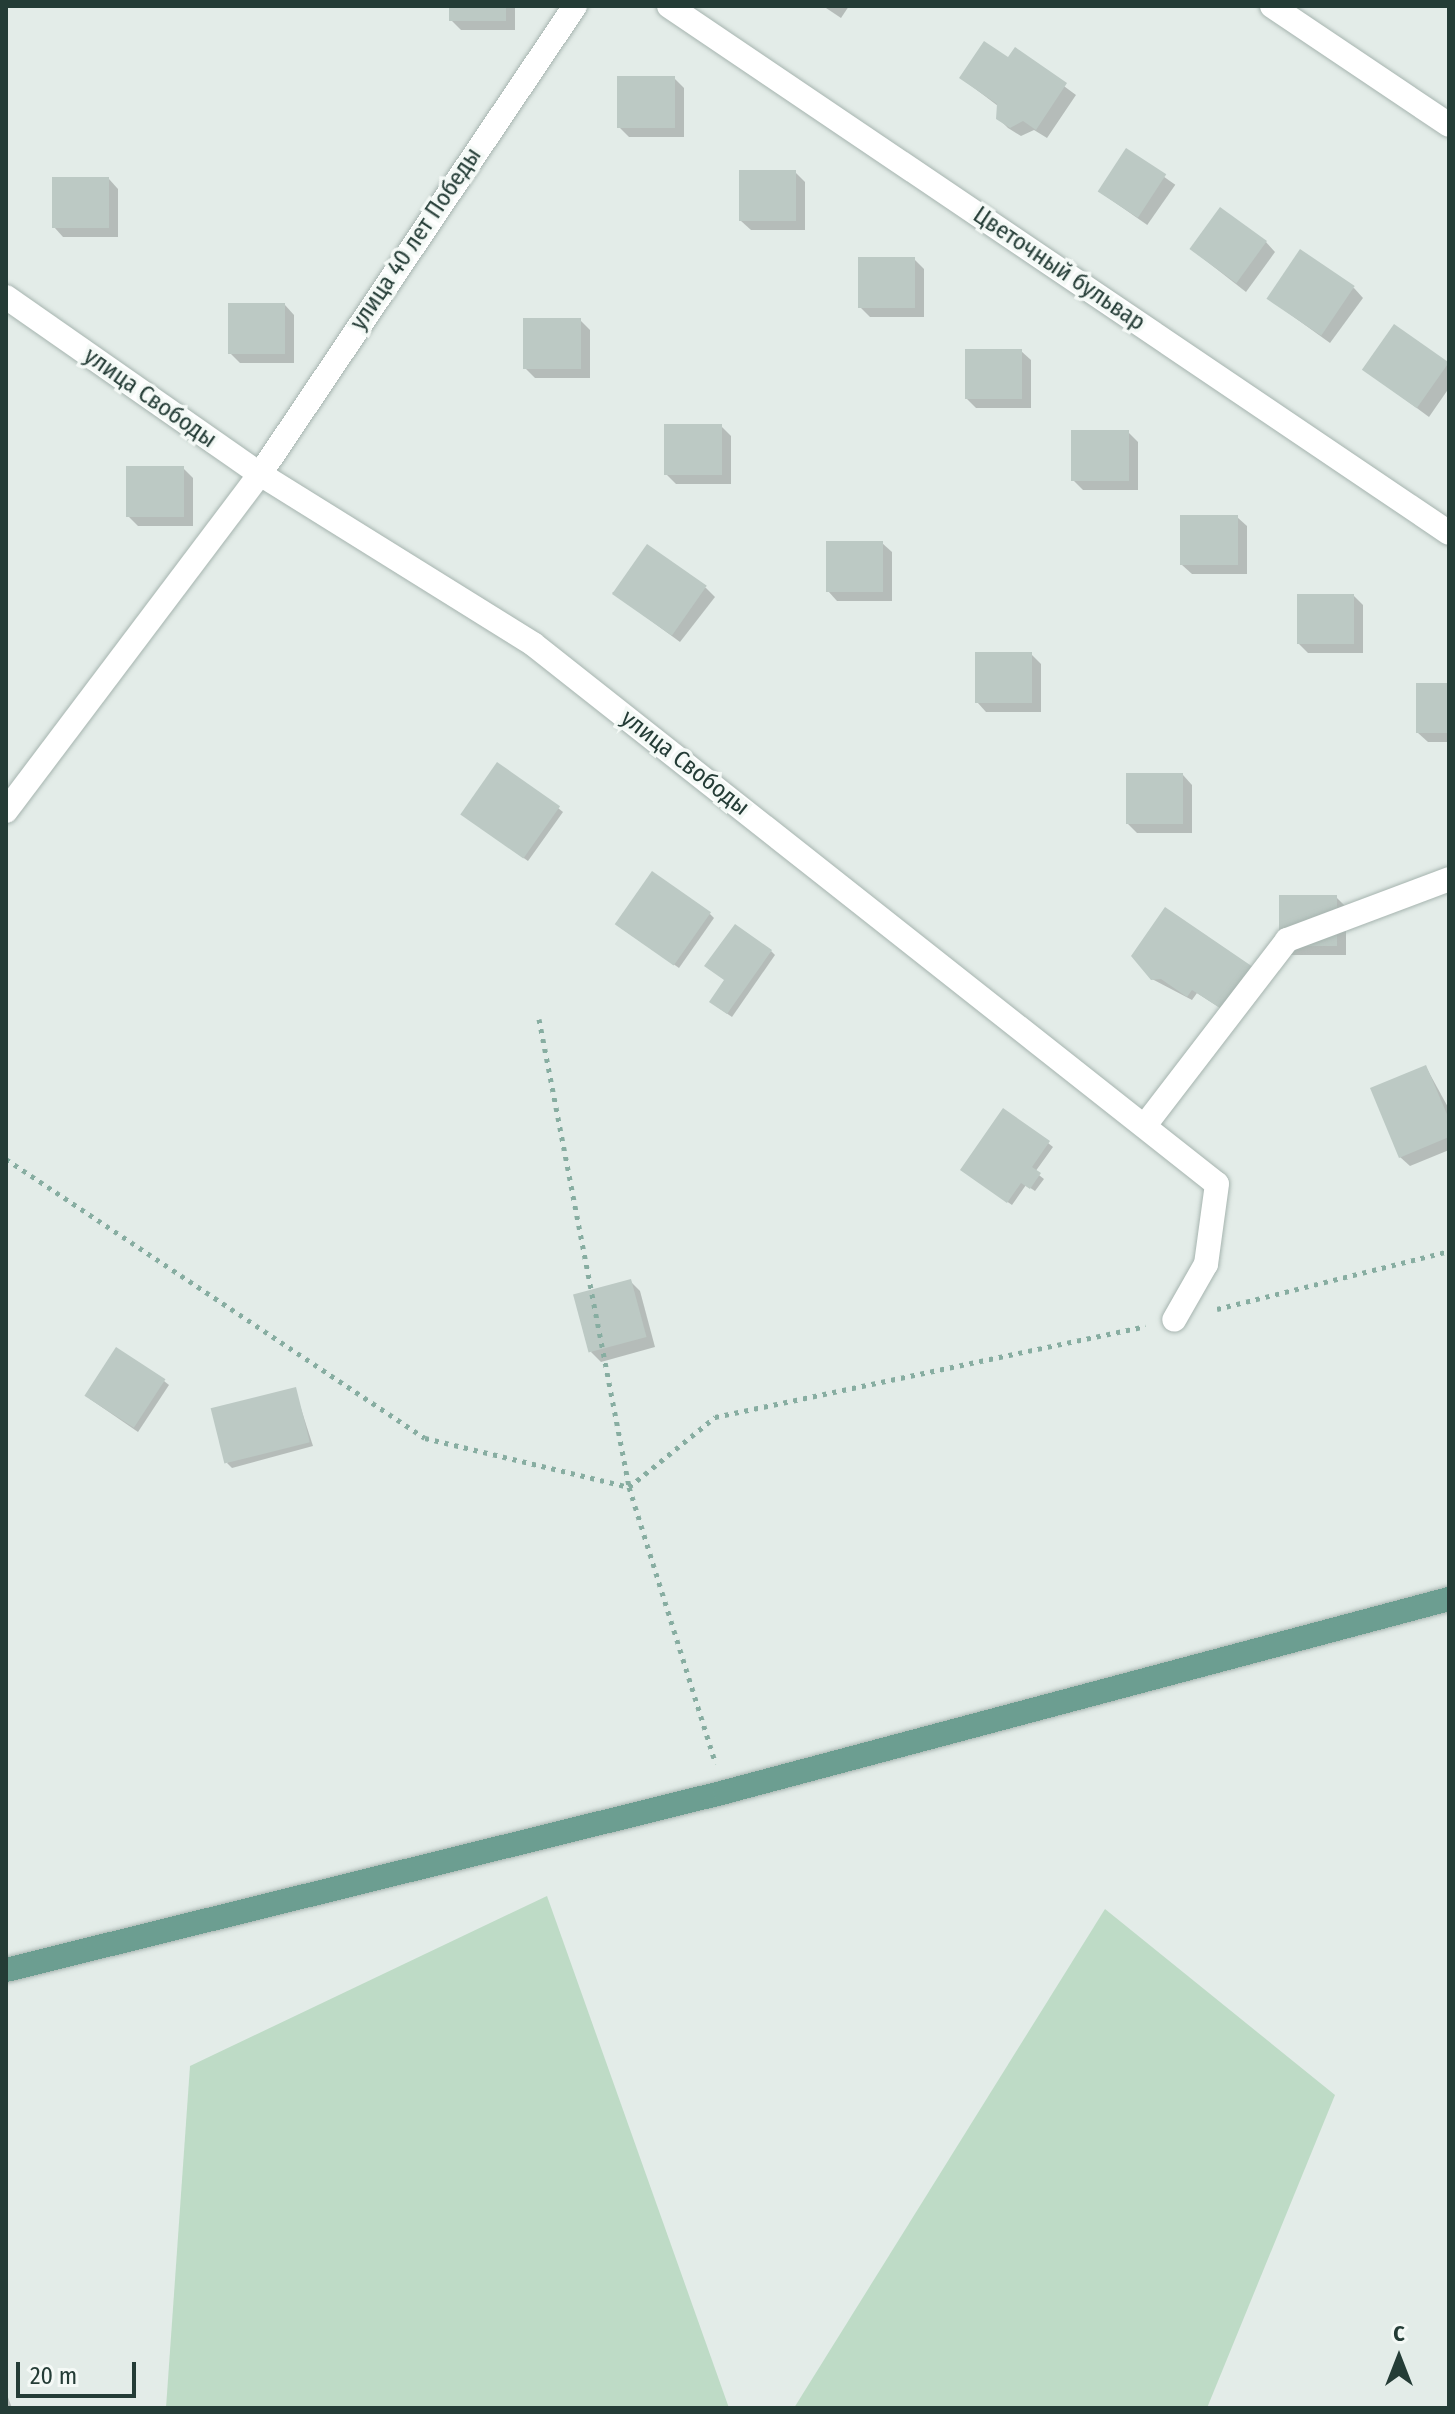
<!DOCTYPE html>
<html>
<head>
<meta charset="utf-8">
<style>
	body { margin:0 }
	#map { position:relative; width:1455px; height:2414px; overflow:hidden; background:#e3ece8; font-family:"Fira Sans Condensed",sans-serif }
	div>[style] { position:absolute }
	.green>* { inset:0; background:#bedbc6 }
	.shadow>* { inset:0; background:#0003; transform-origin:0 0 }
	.building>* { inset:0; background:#bcc9c4; transform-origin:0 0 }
	.path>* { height:5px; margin-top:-2.5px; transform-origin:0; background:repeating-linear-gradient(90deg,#87ada1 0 4px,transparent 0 10px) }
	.roads { filter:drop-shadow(0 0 2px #a6b4af) drop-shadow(0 0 2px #a6b4af) }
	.minor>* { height:24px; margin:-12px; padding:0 12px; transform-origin:12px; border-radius:12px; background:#fff }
	.major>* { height:24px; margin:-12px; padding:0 12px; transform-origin:12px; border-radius:12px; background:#6c9e91 }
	span { translate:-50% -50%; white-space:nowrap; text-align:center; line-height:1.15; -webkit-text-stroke:7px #f4f9f6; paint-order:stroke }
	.street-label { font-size:24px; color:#243c36 }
	.frame { position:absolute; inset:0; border:8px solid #243c36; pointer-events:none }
	.north { position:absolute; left:1359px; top:2318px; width:80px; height:80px; -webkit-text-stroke:6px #f4f9f6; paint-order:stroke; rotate:0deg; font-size:22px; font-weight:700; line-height:32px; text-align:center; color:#243c36 }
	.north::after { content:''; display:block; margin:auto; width:28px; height:36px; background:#243c36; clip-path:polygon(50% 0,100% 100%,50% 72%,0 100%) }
	.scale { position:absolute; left:16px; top:2362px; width:120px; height:36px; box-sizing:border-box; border:4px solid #243c36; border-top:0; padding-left:10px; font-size:24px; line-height:28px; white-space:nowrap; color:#243c36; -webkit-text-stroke:6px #f4f9f6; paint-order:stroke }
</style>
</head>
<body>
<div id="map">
	<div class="green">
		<i style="clip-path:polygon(547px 1896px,729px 2408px,166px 2408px,190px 2066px)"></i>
		<i style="clip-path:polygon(1105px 1909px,1335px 2095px,1207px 2408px,794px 2408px)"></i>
	</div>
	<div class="shadow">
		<i style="clip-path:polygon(451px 6px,515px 6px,515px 30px,461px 30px,451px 20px)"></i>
		<i style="clip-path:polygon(823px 6px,849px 6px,841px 18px)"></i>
		<i style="clip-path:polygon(1015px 50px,1076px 95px,1047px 138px,1034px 130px,1021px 136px,1008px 128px,998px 118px,998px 106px,961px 78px,1009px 59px)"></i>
		<i style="clip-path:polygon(674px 78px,684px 88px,684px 137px,629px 137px,619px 127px)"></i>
		<i style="left:1127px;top:151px;width:59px;height:49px;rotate:35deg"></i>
		<i style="clip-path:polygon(795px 172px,805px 182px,805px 230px,751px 230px,741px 221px)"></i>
		<i style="clip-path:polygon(109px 179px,118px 189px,118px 237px,63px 237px,54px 227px)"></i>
		<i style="clip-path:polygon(1266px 242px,1275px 252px,1246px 292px,1191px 249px)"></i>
		<i style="clip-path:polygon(914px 259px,924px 269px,924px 317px,870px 317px,860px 307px)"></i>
		<i style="clip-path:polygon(1354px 288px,1363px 298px,1330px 343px,1269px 299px)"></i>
		<i style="clip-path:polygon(285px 305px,294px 315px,294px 363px,240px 363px,230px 353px)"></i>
		<i style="clip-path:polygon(580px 320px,590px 330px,590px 378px,535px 378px,525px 368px)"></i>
		<i style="clip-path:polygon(1395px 327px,1449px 364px,1449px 388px,1429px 417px,1365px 370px)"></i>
		<i style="clip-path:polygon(1021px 351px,1031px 360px,1031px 408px,976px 408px,967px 399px)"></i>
		<i style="clip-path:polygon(721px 426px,731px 436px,731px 484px,676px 484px,666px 474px)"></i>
		<i style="clip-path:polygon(1128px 432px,1138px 442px,1138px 490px,1083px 490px,1073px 480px)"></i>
		<i style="clip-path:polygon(183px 468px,193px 478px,193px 526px,138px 526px,128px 516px)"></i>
		<i style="clip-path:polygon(1237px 517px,1247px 526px,1247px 574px,1192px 574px,1182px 565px)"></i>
		<i style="clip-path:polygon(882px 543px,892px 552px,892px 601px,837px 601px,828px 591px)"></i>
		<i style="clip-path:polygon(706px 588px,715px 597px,680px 642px,612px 592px)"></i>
		<i style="clip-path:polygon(1354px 596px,1363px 605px,1363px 653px,1308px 653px,1299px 644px)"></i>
		<i style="clip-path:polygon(1031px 654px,1041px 664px,1041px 712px,986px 712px,977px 702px)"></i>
		<i style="clip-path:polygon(1449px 685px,1449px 742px,1428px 742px,1418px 733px)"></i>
		<i style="clip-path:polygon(1183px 775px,1192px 785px,1192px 833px,1137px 833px,1128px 824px)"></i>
		<i style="clip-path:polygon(558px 808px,563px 812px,528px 861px,467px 818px)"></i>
		<i style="clip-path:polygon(1336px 897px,1346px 907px,1346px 955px,1291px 955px,1281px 945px)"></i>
		<i style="clip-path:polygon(1166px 910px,1228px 1013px,1197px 993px,1192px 1000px,1152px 979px)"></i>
		<i style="clip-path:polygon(710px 914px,714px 918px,679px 968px,621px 928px)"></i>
		<i style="clip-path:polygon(771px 951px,775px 955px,732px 1017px,716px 1006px)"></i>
		<i style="clip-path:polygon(1426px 1067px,1449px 1109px,1449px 1150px,1410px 1166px,1400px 1157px)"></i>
		<i style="clip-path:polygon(1048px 1143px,1053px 1147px,1035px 1172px,1044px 1179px,1035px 1191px,1026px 1185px,1012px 1205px,967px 1174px)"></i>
		<i style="clip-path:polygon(630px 1281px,640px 1291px,655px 1347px,601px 1362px,591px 1352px)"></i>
		<i style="clip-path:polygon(164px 1381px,169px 1385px,138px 1432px,90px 1399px)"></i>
		<i style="clip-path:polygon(295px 1390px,313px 1446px,232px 1468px,227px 1463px)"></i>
		<i style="clip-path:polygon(6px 2392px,12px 2408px,6px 2408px)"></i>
	</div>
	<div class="building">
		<i style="left:449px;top:6px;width:57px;height:15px"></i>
		<i style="clip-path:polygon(984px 41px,1008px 57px,1015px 47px,1067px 83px,1036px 130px,1023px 121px,1010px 128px,996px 119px,997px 104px,959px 78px)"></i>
		<i style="left:617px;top:76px;width:58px;height:52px"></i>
		<i style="left:1126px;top:148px;width:48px;height:52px;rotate:33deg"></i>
		<i style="left:739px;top:170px;width:57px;height:51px"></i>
		<i style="left:52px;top:177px;width:57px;height:51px"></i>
		<i style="left:1220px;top:207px;width:58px;height:52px;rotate:36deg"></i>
		<i style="left:1300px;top:249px;width:66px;height:60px;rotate:34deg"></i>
		<i style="left:858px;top:257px;width:57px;height:51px"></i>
		<i style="left:228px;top:303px;width:57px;height:51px"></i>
		<i style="left:523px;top:318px;width:58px;height:51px"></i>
		<i style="left:1394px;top:324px;width:67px;height:56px;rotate:35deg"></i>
		<i style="left:965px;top:349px;width:57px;height:50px"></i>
		<i style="left:664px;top:424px;width:58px;height:51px"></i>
		<i style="left:1071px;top:430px;width:58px;height:51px"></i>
		<i style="left:126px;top:466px;width:58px;height:51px"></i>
		<i style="left:1180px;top:515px;width:58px;height:50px"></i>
		<i style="left:826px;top:541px;width:57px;height:51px"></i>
		<i style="left:647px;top:544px;width:73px;height:61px;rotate:35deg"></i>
		<i style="left:1297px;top:594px;width:57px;height:50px"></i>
		<i style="left:975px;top:652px;width:57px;height:51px"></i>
		<i style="left:1416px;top:683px;width:33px;height:50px"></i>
		<i style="left:497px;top:762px;width:77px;height:64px;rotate:35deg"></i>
		<i style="left:1126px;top:773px;width:57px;height:51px"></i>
		<i style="left:652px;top:871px;width:72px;height:65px;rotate:35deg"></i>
		<i style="left:1279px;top:895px;width:58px;height:51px"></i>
		<i style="clip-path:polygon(1165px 907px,1253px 967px,1223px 1010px,1192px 990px,1187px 997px,1161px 979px,1151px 980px,1131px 956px)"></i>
		<i style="clip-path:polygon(735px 924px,772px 950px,727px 1014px,709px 1002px,724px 980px,704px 966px)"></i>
		<i style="clip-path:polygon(1426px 1065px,1449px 1119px,1449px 1137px,1399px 1158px,1370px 1088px)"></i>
		<i style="clip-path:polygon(1003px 1108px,1050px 1141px,1032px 1167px,1041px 1173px,1030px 1189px,1021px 1183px,1007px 1203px,960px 1170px)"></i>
		<i style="left:631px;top:1279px;width:60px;height:60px;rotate:75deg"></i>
		<i style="left:116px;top:1347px;width:59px;height:58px;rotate:33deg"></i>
		<i style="left:296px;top:1387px;width:57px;height:88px;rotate:76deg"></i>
	</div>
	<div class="path">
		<i style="left:539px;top:1019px;width:477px;rotate:79.1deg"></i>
		<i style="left:629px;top:1487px;width:290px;rotate:72.6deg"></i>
		<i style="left:6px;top:1159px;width:503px;rotate:33.66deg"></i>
		<i style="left:425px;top:1438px;width:210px;rotate:13.5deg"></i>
		<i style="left:1217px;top:1309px;width:239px;rotate:-14deg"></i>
		<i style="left:629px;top:1487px;width:111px;rotate:-39.1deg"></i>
		<i style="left:715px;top:1417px;width:440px;rotate:-11.9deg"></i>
	</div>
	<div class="roads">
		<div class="minor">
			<i style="left:669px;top:6px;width:941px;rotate:34.04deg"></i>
			<i style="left:1272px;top:6px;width:213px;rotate:33.9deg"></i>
			<i style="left:6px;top:297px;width:310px;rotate:34.9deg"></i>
			<i style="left:260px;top:474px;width:322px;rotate:31.9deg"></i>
			<i style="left:533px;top:644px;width:871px;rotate:38.29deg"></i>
			<i style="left:1217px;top:1184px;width:81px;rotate:97.8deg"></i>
			<i style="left:1206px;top:1264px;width:64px;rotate:119.7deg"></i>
			<i style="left:6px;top:811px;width:422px;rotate:-53deg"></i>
			<i style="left:260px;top:474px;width:564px;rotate:-56.06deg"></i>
			<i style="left:1146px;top:1124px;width:232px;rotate:-52.5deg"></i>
			<i style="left:1287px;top:940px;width:173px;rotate:-20.6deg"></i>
		</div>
		<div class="major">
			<i style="left:6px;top:1970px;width:741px;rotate:-13.9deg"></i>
			<i style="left:725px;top:1792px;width:749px;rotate:-14.93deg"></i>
		</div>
	</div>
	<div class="street-label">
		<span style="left:416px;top:239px;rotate:-56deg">улица 40 лет Победы</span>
		<span style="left:1059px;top:269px;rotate:34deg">Цветочный бульвар</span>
		<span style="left:150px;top:398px;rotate:35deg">улица Свободы</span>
		<span style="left:685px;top:763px;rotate:38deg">улица Свободы</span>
	</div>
	<div class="frame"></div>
	<div class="north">С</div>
	<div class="scale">20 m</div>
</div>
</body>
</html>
